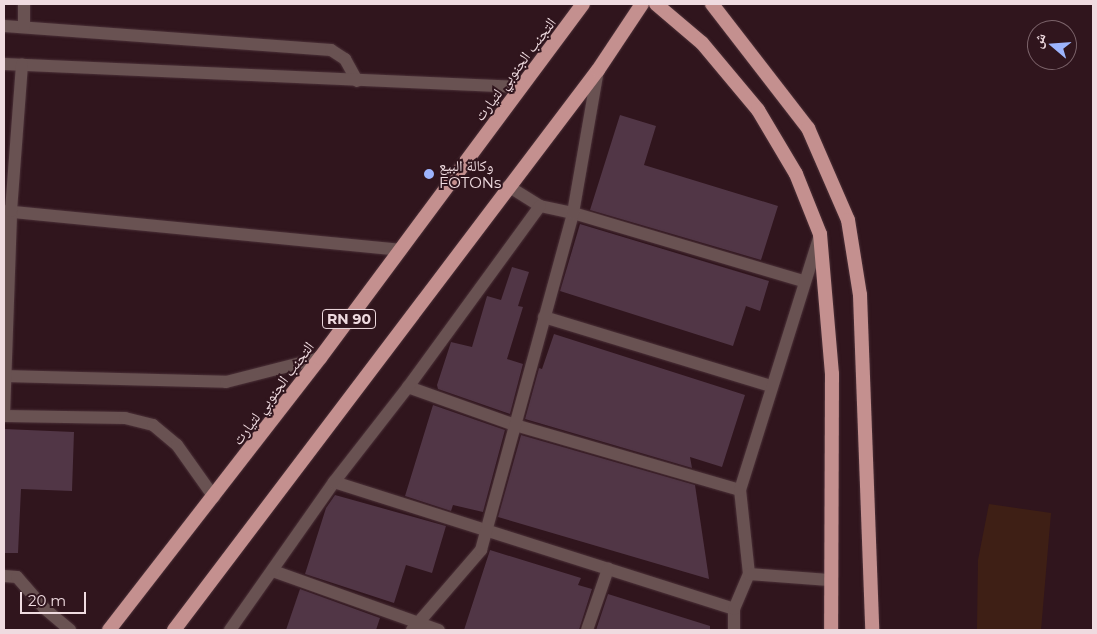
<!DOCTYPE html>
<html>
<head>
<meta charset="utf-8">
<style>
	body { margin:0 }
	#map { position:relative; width:1097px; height:634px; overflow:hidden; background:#30151d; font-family:Montserrat,"Noto Naskh Arabic",sans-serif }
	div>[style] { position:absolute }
	.green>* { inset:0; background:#3e1f15 }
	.building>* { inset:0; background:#513646 }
	.roads { filter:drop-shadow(0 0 1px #4b3138) drop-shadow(0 0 1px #4b3138) }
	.minor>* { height:12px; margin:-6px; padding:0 6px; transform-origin:6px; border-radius:6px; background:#695252 }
	.trunk>* { height:14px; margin:-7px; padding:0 7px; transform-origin:7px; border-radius:7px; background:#c4908f }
	.dots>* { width:14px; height:14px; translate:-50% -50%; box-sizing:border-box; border:2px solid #30151d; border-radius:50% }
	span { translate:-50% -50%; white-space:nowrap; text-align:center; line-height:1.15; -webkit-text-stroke:4px #30151d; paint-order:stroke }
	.shield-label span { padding:1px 4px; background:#30151d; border:1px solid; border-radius:4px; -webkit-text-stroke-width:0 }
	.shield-label { font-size:14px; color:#efdbe0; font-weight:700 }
	.street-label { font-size:15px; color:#efdbe0 }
	.poi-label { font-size:15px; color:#efdbe0 }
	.left { translate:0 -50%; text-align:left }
	.frame { position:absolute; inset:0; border:5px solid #efdbe0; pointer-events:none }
	.north { position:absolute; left:1027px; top:20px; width:50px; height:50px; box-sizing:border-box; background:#30151d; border:1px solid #7c646b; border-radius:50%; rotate:288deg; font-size:14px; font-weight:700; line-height:20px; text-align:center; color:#efdbe0 }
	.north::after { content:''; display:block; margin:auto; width:18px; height:22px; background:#9db4fd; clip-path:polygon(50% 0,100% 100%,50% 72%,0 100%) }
	.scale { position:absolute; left:20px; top:592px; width:66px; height:22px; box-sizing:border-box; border:2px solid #efdbe0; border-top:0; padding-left:6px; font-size:15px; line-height:18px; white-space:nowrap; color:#efdbe0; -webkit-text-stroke:4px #30151d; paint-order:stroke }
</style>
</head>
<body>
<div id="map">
	<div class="green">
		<i style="clip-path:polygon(989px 504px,1051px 513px,1041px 630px,977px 630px,978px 560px)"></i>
	</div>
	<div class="building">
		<i style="clip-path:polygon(620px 115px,656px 126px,644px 165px,778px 206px,761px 260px,590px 210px)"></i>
		<i style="clip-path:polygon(580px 224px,769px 281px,760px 311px,746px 306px,733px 346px,560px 291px)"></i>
		<i style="clip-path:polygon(512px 267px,529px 272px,518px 306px,523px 307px,507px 359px,523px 364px,510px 414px,438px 389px,437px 385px,451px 342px,472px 347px,487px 296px,501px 300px)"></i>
		<i style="clip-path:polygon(554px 334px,745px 395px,722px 467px,690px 457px,692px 468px,525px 419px,539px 368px,542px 369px)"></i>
		<i style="clip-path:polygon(433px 405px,505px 430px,483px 512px,453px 505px,451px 511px,405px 496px)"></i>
		<i style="clip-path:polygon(4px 429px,74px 432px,72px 491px,21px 489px,18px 553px,4px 553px)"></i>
		<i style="clip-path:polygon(521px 435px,695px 485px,709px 579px,498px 517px)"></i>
		<i style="clip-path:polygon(335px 495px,446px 526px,432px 573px,406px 565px,394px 603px,305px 574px,326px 508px)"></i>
		<i style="clip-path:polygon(490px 550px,581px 578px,578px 585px,592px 589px,579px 630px,464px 630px)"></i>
		<i style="clip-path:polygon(300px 589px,380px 618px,376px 630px,286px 630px)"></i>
		<i style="clip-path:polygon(608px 594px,710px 626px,710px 630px,596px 630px)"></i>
	</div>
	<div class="roads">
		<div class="minor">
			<i style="left:4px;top:26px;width:328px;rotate:4.2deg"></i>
			<i style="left:331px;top:50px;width:17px;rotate:33deg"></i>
			<i style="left:345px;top:59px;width:25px;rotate:61deg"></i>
			<i style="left:24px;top:27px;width:23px;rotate:-90deg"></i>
			<i style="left:4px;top:64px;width:518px;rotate:2.55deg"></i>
			<i style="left:508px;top:186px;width:38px;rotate:32deg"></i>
			<i style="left:540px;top:206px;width:34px;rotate:12deg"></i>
			<i style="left:573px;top:213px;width:240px;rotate:16.5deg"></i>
			<i style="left:4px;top:211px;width:399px;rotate:5.6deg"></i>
			<i style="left:544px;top:317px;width:237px;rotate:16.9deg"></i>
			<i style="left:4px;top:376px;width:222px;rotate:1.5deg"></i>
			<i style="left:226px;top:382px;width:97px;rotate:-14.3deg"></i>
			<i style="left:408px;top:387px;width:114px;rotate:19.6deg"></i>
			<i style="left:515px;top:425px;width:234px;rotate:16.1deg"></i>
			<i style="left:4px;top:416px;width:205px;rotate:-88deg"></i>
			<i style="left:11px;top:211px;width:147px;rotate:-85.7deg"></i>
			<i style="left:5px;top:416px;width:120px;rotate:1deg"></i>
			<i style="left:125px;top:418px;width:29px;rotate:14deg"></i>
			<i style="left:153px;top:425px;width:31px;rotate:40deg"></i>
			<i style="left:177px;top:445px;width:64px;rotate:54.6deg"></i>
			<i style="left:334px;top:482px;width:420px;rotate:17.6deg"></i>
			<i style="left:273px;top:571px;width:176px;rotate:19.6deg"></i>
			<i style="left:749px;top:574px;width:84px;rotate:-96.1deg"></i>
			<i style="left:740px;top:490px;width:267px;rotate:-72.6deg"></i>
			<i style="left:4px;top:576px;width:13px;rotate:4deg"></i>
			<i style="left:17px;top:577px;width:41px;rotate:48.9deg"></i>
			<i style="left:44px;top:608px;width:34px;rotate:40deg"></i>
			<i style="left:230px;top:630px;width:181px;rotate:-54.9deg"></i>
			<i style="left:334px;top:482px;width:120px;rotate:-52.1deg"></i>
			<i style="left:408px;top:387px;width:224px;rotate:-53.9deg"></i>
			<i style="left:412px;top:630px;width:106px;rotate:-49.2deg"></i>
			<i style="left:481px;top:550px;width:349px;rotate:-74.7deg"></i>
			<i style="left:573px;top:213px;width:145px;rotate:-80.1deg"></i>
			<i style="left:587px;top:630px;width:65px;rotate:-71deg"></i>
			<i style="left:734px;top:630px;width:21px;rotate:-90deg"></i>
			<i style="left:734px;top:609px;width:38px;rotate:-67deg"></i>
			<i style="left:749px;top:574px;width:80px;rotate:4.3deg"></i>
		</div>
		<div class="trunk">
			<i style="left:656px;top:4px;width:60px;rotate:40.3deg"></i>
			<i style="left:702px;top:43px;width:87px;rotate:50.1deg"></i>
			<i style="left:758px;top:110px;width:74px;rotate:59.3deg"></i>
			<i style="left:796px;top:174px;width:65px;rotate:68.2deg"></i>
			<i style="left:820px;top:234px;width:141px;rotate:85.1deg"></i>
			<i style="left:832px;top:374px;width:256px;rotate:90.2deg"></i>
			<i style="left:712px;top:4px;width:157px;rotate:52.3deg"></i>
			<i style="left:808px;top:128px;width:100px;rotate:66.5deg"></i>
			<i style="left:848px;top:220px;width:76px;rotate:80.9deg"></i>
			<i style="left:860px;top:295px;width:335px;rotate:87.9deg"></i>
			<i style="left:109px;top:630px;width:344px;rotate:-52.2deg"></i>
			<i style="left:320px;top:358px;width:441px;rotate:-53.4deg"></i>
			<i style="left:174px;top:630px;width:702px;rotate:-52.87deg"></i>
			<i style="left:598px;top:70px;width:79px;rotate:-56.3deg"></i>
		</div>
	</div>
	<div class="dots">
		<i style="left:429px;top:174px;background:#9db4fd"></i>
	</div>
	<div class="shield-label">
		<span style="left:349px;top:319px">RN 90</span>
	</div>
	<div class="street-label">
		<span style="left:515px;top:69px;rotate:-53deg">التجنب الجنوبي لتيارت</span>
		<span style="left:273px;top:393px;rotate:-53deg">التجنب الجنوبي لتيارت</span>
	</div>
	<div class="poi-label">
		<span class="left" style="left:439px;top:174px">وكالة البيع<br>FOTONs</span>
	</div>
	<div class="frame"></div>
	<div class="north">ش</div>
	<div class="scale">20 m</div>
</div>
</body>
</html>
